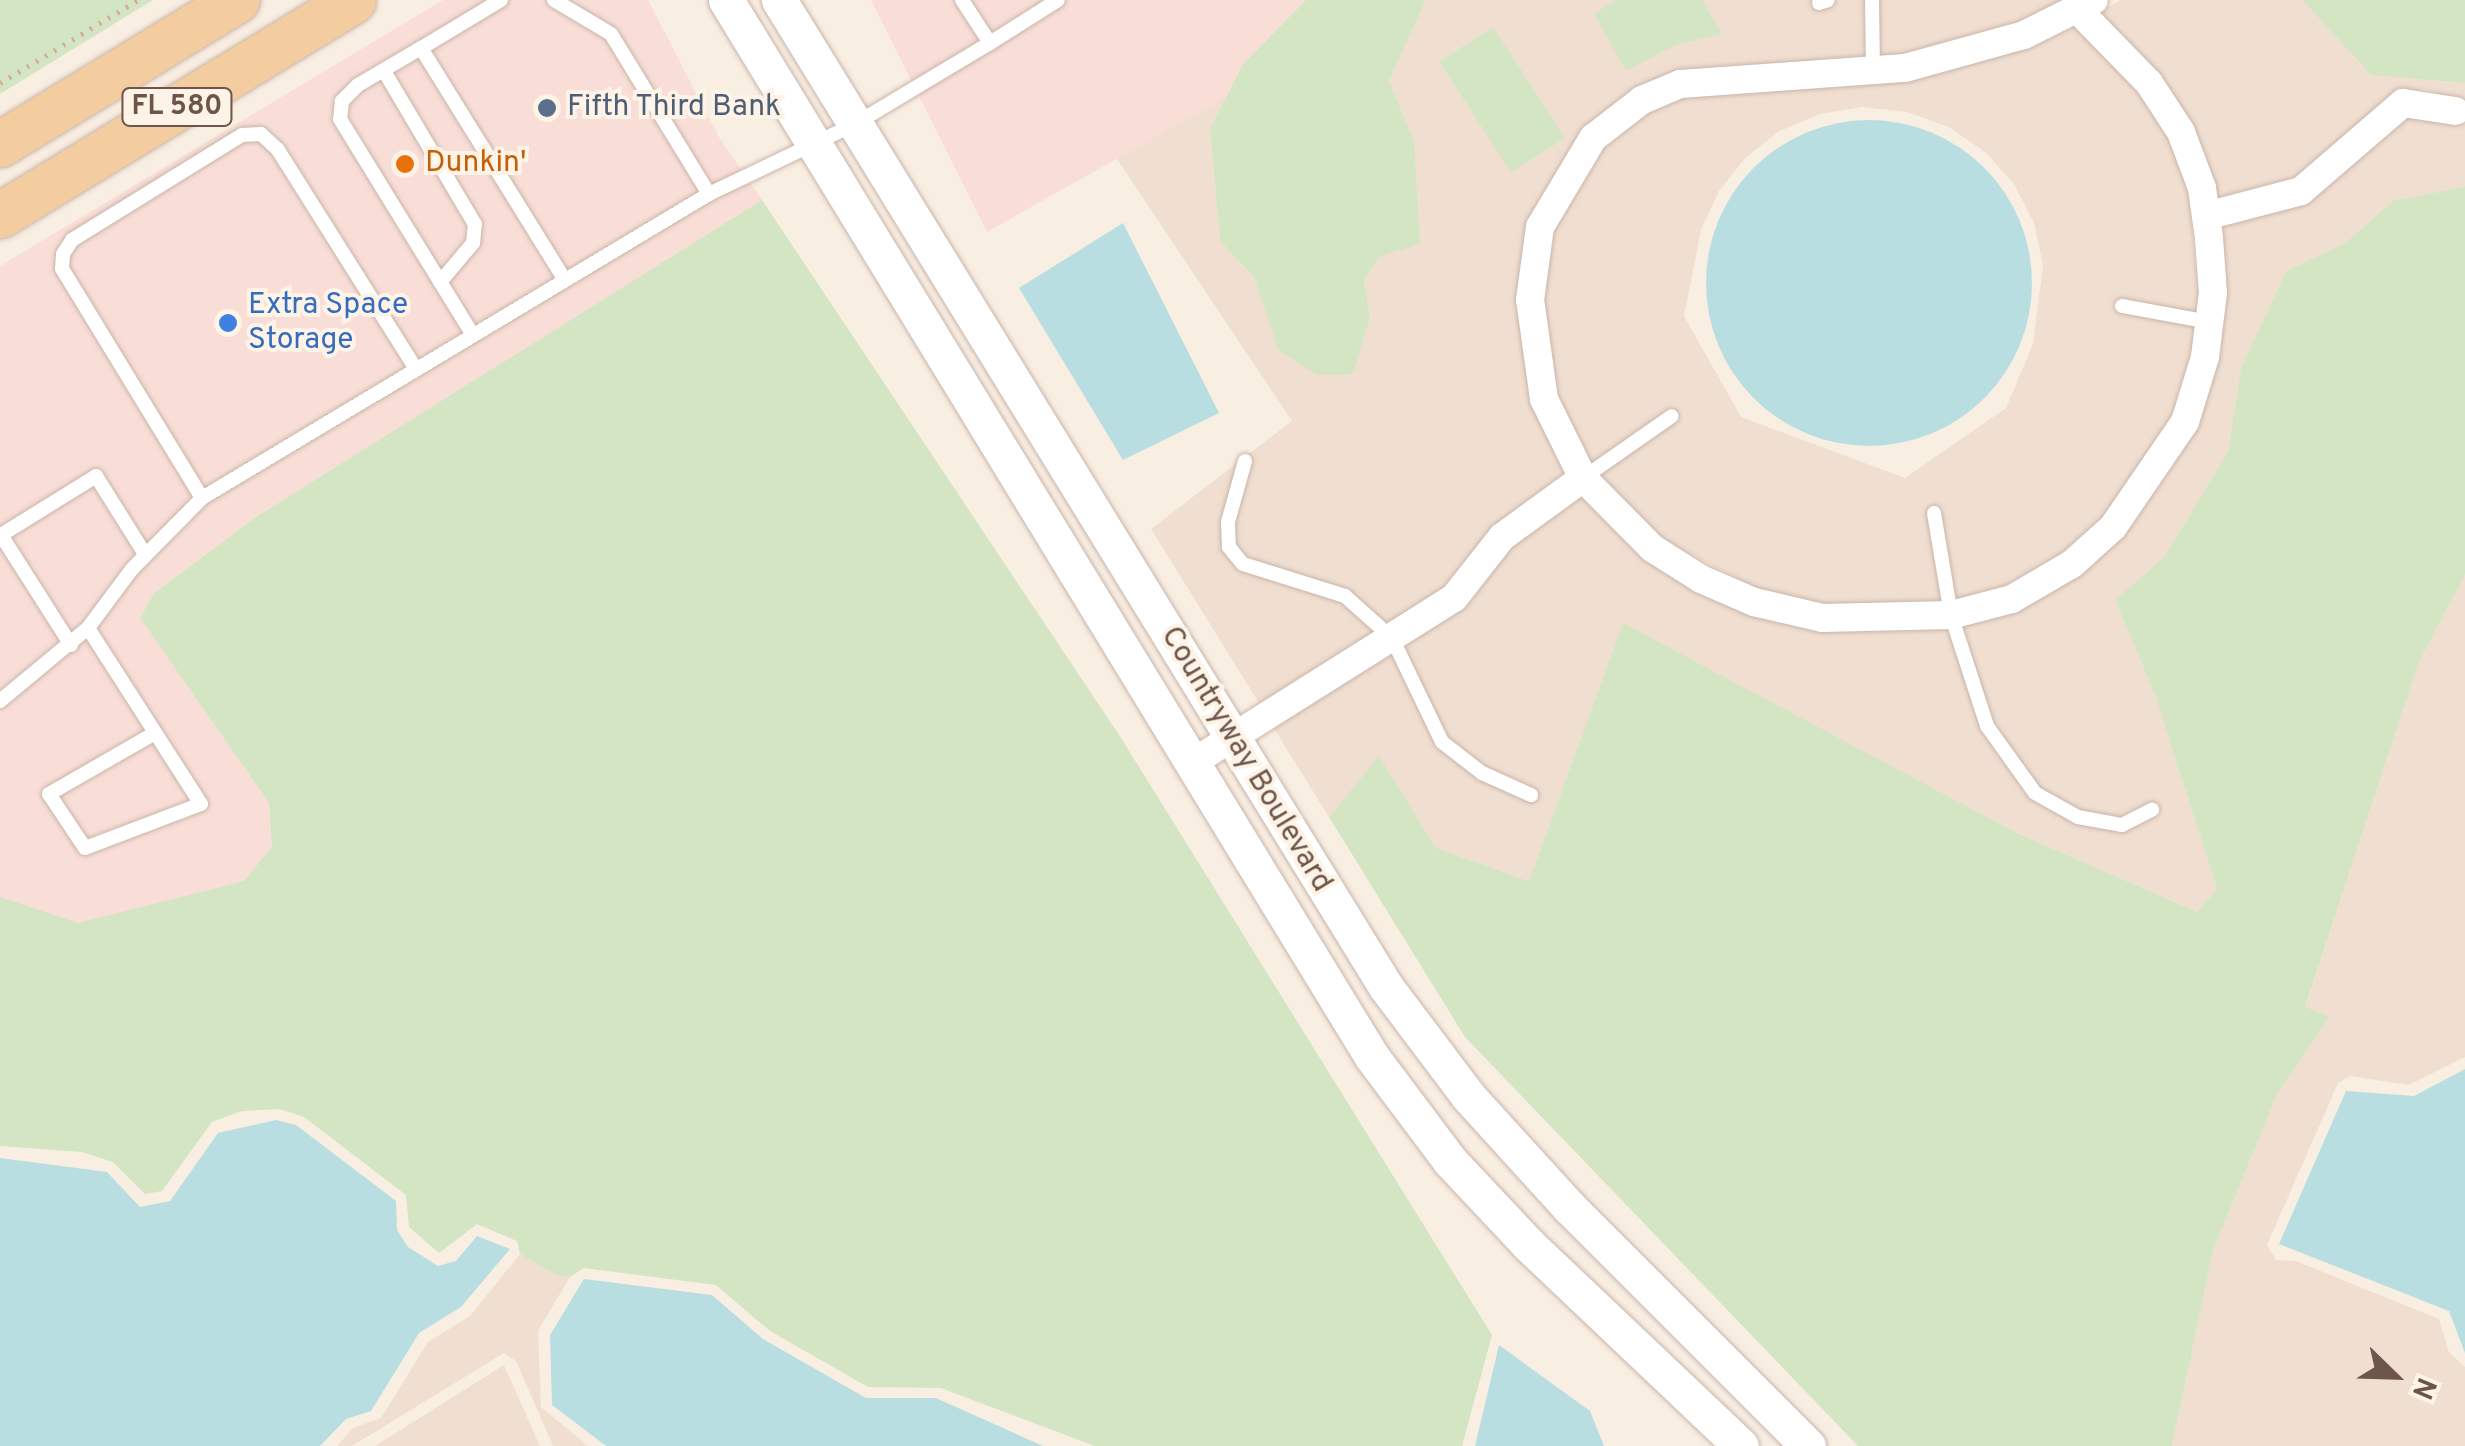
<!DOCTYPE html>
<html>
<head>
<meta charset="utf-8">
<style>
	body { margin:0 }
	#map { position:relative; width:2465px; height:1446px; overflow:hidden; background:#f9eee2; font-family:Overpass,sans-serif }
	div>[style] { position:absolute }
	.residential>* { inset:0; background:#f0dfd1 }
	.commercial>* { inset:0; background:#f9ded7 }
	.green>* { inset:0; background:#d3e5c2; transform-origin:0 0 }
	.water>* { inset:0; background:#b9dee1 }
	.round { border-radius:50% }
	.path>* { height:5px; margin-top:-2.5px; transform-origin:0; background:repeating-linear-gradient(90deg,#d0afa0 0 2.5px,transparent 0 10.5px) }
	.roads { filter:drop-shadow(0 0 2px #c9b5aa) drop-shadow(0 0 2px #c9b5aa) }
	.service>* { height:14px; margin:-7px; padding:0 7px; transform-origin:7px; border-radius:7px; background:#fff }
	.minor>* { height:28px; margin:-14px; padding:0 14px; transform-origin:14px; border-radius:14px; background:#fff }
	.tertiary>* { height:35px; margin:-17.5px; padding:0 17.5px; transform-origin:17.5px; border-radius:17.5px; background:#fff }
	.primary>* { height:45px; margin:-22.5px; padding:0 22.5px; transform-origin:22.5px; border-radius:22.5px; background:#f3cda0 }
	.dots>* { width:28px; height:28px; translate:-50% -50%; box-sizing:border-box; border:5px solid #fdf3e7; border-radius:50% }
	span { translate:-50% -50%; white-space:nowrap; text-align:center; line-height:1.15; -webkit-text-stroke:8px #fdf3e7; paint-order:stroke }
	.shield-label span { padding:2px 8px; background:#fdf3e7; border:2px solid; border-radius:8px; -webkit-text-stroke-width:0 }
	.shield-label { font-size:28px; color:#6e554b; font-weight:700 }
	.service-label { font-size:30px; color:#4e5e75 }
	.left { translate:0 -50%; text-align:left }
	.food-label { font-size:30px; color:#c56008 }
	.shop-label { font-size:30px; color:#366cbe }
	.street-label { font-size:30px; color:#6e554b }
	.north { position:absolute; left:2345px; top:1326px; width:100px; height:100px; -webkit-text-stroke:8px #fdf3e7; paint-order:stroke; rotate:113deg; font-size:28px; font-weight:700; line-height:40px; text-align:center; color:#6e554b }
	.north::after { content:''; display:block; margin:auto; width:35px; height:45px; background:#6e554b; clip-path:polygon(50% 0,100% 100%,50% 72%,0 100%) }
</style>
</head>
<body>
<div id="map">
	<div class="residential">
		<i style="clip-path:polygon(1426px 0,2065px 0,2018px 23px,1902px 55px,1676px 71px,1632px 90px,1583px 128px,1527px 220px,1516px 297px,1530px 402px,1564px 473px,1492px 527px,1444px 588px,1259px 703px,1151px 529px,1292px 421px,1115px 156px,1226px 97px,1210px 130px,1220px 241px,1254px 277px,1268px 311px,1370px 317px,1364px 279px,1380px 256px,1414px 141px,1389px 81px)"></i>
		<i style="clip-path:polygon(2120px 0,2302px 0,2371px 75px,2465px 83px,2465px 101px,2425px 89px,2394px 92px,2292px 180px,2218px 200px,2193px 126px,2160px 75px,2100px 12px)"></i>
		<i style="clip-path:polygon(evenodd,2076px 26px,2138px 90px,2168px 137px,2188px 190px,2198px 292px,2191px 353px,2171px 416px,2102px 518px,2062px 553px,2005px 586px,1947px 602px,1823px 605px,1758px 589px,1660px 538px,1595px 471px,1558px 397px,1545px 301px,1554px 231px,1604px 148px,1651px 112px,1685px 97px,1910px 81px,2030px 47px,2076px 26px,1863px 107px,1907px 112px,1949px 127px,1985px 152px,2014px 184px,2034px 223px,2043px 265px,2033px 344px,2006px 408px,1905px 478px,1741px 417px,1684px 316px,1701px 230px,1719px 191px,1746px 157px,1780px 131px,1820px 114px,1863px 107px)"></i>
		<i style="clip-path:polygon(2409px 116px,2465px 124px,2465px 187px,2394px 200px,2345px 243px,2286px 271px,2241px 368px,2228px 452px,2164px 557px,2115px 600px,2155px 695px,2217px 889px,2197px 912px,2017px 833px,1623px 624px,1529px 881px,1436px 848px,1379px 757px,1329px 817px,1273px 727px,1463px 609px,1513px 546px,1580px 496px,1642px 557px,1822px 631px,1953px 628px,2017px 611px,2080px 575px,2125px 535px,2197px 429px,2219px 361px,2227px 293px,2222px 227px,2308px 202px)"></i>
		<i style="clip-path:polygon(2465px 575px,2465px 1057px,2409px 1085px,2350px 1076px,2338px 1083px,2267px 1245px,2276px 1260px,2296px 1261px,2439px 1319px,2449px 1352px,2465px 1367px,2465px 1446px,2172px 1446px,2213px 1251px,2277px 1094px,2328px 1017px,2305px 1008px,2419px 662px)"></i>
		<i style="clip-path:polygon(520px 1254px,570px 1277px,538px 1331px,541px 1407px,588px 1446px,553px 1446px,516px 1361px,504px 1353px,352px 1446px,337px 1446px,353px 1428px,381px 1418px,428px 1342px,470px 1316px)"></i>
		<i style="clip-path:polygon(504px 1365px,540px 1446px,375px 1446px)"></i>
	</div>
	<div class="commercial">
		<i style="clip-path:polygon(443px 0,648px 0,719px 137px,762px 200px,256px 517px,154px 593px,140px 618px,269px 803px,272px 847px,244px 881px,78px 924px,0 897px,0 266px)"></i>
		<i style="clip-path:polygon(871px 0,1306px 0,1243px 64px,1226px 97px,987px 232px)"></i>
	</div>
	<div class="green">
		<i style="clip-path:polygon(0 0,153px 0,0 94px)"></i>
		<i style="clip-path:polygon(1306px 0,1426px 0,1389px 81px,1414px 141px,1420px 244px,1380px 256px,1364px 279px,1370px 317px,1353px 374px,1318px 375px,1279px 351px,1254px 277px,1220px 241px,1210px 129px,1243px 64px)"></i>
		<i style="clip-path:polygon(1616px 0,1702px 0,1722px 34px,1675px 45px,1626px 71px,1594px 14px)"></i>
		<i style="clip-path:polygon(2302px 0,2465px 0,2465px 83px,2371px 75px)"></i>
		<i style="left:1493px;top:27px;width:132px;height:64px;rotate:57deg"></i>
		<i style="clip-path:polygon(2465px 187px,2465px 575px,2419px 662px,2305px 1007px,2329px 1017px,2277px 1094px,2213px 1251px,2172px 1446px,1858px 1446px,1465px 1037px,1329px 817px,1379px 756px,1436px 848px,1529px 881px,1623px 623px,2017px 833px,2197px 912px,2217px 889px,2155px 695px,2115px 600px,2164px 557px,2228px 452px,2241px 368px,2286px 271px,2345px 243px,2394px 200px)"></i>
		<i style="clip-path:polygon(762px 200px,1121px 738px,1492px 1335px,1462px 1446px,1095px 1446px,941px 1388px,868px 1387px,770px 1331px,716px 1285px,584px 1268px,570px 1277px,557px 1275px,520px 1254px,517px 1241px,477px 1224px,439px 1253px,409px 1227px,406px 1195px,304px 1117px,279px 1109px,242px 1111px,212px 1122px,162px 1191px,145px 1194px,113px 1162px,82px 1152px,0 1146px,0 897px,78px 923px,244px 881px,272px 847px,269px 803px,140px 618px,154px 593px,256px 517px)"></i>
	</div>
	<div class="water">
		<i class="round" style="left:1706px;top:120px;width:326px;height:326px"></i>
		<i style="clip-path:polygon(1123px 223px,1219px 413px,1123px 460px,1019px 288px)"></i>
		<i style="clip-path:polygon(2465px 1069px,2465px 1353px,2449px 1311px,2279px 1244px,2346px 1091px,2414px 1096px)"></i>
		<i style="clip-path:polygon(276px 1120px,296px 1125px,396px 1201px,397px 1230px,408px 1247px,438px 1266px,456px 1261px,477px 1236px,510px 1249px,461px 1307px,419px 1333px,371px 1411px,346px 1419px,320px 1446px,0 1446px,0 1158px,107px 1172px,140px 1207px,170px 1201px,218px 1133px)"></i>
		<i style="clip-path:polygon(584px 1279px,712px 1295px,763px 1339px,866px 1398px,936px 1398px,1043px 1446px,606px 1446px,552px 1405px,550px 1335px)"></i>
		<i style="clip-path:polygon(1499px 1345px,1590px 1411px,1604px 1446px,1475px 1446px)"></i>
	</div>
	<div class="path">
		<i style="left:0;top:83px;width:161px;rotate:-31deg"></i>
	</div>
	<div class="roads">
		<div class="service">
			<i style="left:501px;top:0;width:93px;rotate:149deg"></i>
			<i style="left:421px;top:48px;width:273px;rotate:58.2deg"></i>
			<i style="left:554px;top:0;width:66px;rotate:30.8deg"></i>
			<i style="left:611px;top:34px;width:188px;rotate:58.5deg"></i>
			<i style="left:1872px;top:0;width:71px;rotate:89.2deg"></i>
			<i style="left:1819px;top:3px;width:9px;rotate:-18deg"></i>
			<i style="left:990px;top:43px;width:80px;rotate:-32.3deg"></i>
			<i style="left:421px;top:48px;width:73px;rotate:149.6deg"></i>
			<i style="left:358px;top:85px;width:23px;rotate:135deg"></i>
			<i style="left:342px;top:101px;width:18px;rotate:96deg"></i>
			<i style="left:340px;top:119px;width:254px;rotate:58.4deg"></i>
			<i style="left:384px;top:71px;width:178px;rotate:59.3deg"></i>
			<i style="left:475px;top:224px;width:19px;rotate:96deg"></i>
			<i style="left:473px;top:243px;width:51px;rotate:130.2deg"></i>
			<i style="left:2122px;top:306px;width:88px;rotate:10.4deg"></i>
			<i style="left:1245px;top:461px;width:63px;rotate:105.6deg"></i>
			<i style="left:1228px;top:522px;width:25px;rotate:88deg"></i>
			<i style="left:1229px;top:547px;width:22px;rotate:51deg"></i>
			<i style="left:1243px;top:564px;width:107px;rotate:17.4deg"></i>
			<i style="left:1345px;top:596px;width:63px;rotate:41.8deg"></i>
			<i style="left:1392px;top:638px;width:115px;rotate:64.3deg"></i>
			<i style="left:1442px;top:742px;width:51px;rotate:37.8deg"></i>
			<i style="left:1482px;top:773px;width:54px;rotate:24.2deg"></i>
			<i style="left:1583px;top:478px;width:108px;rotate:-34.9deg"></i>
			<i style="left:202px;top:498px;width:268px;rotate:-121.4deg"></i>
			<i style="left:62px;top:269px;width:15px;rotate:-86deg"></i>
			<i style="left:63px;top:254px;width:17px;rotate:-57deg"></i>
			<i style="left:72px;top:240px;width:200px;rotate:-31.7deg"></i>
			<i style="left:242px;top:135px;width:19px;rotate:-3deg"></i>
			<i style="left:261px;top:134px;width:23px;rotate:43deg"></i>
			<i style="left:278px;top:150px;width:259px;rotate:57.8deg"></i>
			<i style="left:1934px;top:513px;width:103px;rotate:80.5deg"></i>
			<i style="left:1951px;top:615px;width:117px;rotate:72deg"></i>
			<i style="left:1987px;top:726px;width:82px;rotate:54.4deg"></i>
			<i style="left:2035px;top:793px;width:49px;rotate:29.2deg"></i>
			<i style="left:2078px;top:817px;width:45px;rotate:10.3deg"></i>
			<i style="left:2122px;top:825px;width:34px;rotate:-27deg"></i>
			<i style="left:88px;top:628px;width:209px;rotate:57.3deg"></i>
			<i style="left:201px;top:804px;width:124px;rotate:159.2deg"></i>
			<i style="left:85px;top:848px;width:65px;rotate:-123.7deg"></i>
			<i style="left:49px;top:794px;width:122px;rotate:-29.9deg"></i>
			<i style="left:71px;top:645px;width:130px;rotate:-122.5deg"></i>
			<i style="left:1px;top:535px;width:112px;rotate:-31.8deg"></i>
			<i style="left:96px;top:476px;width:92px;rotate:57.9deg"></i>
			<i style="left:0;top:701px;width:114px;rotate:-39.7deg"></i>
			<i style="left:88px;top:628px;width:74px;rotate:-53.3deg"></i>
			<i style="left:132px;top:569px;width:100px;rotate:-45.4deg"></i>
			<i style="left:202px;top:498px;width:591px;rotate:-30.95deg"></i>
			<i style="left:709px;top:194px;width:162px;rotate:-25.6deg"></i>
			<i style="left:855px;top:124px;width:157px;rotate:-31deg"></i>
			<i style="left:990px;top:43px;width:51px;rotate:-123.1deg"></i>
		</div>
		<div class="minor">
			<i style="left:2206px;top:216px;width:98px;rotate:-14.7deg"></i>
			<i style="left:2301px;top:191px;width:135px;rotate:-40.8deg"></i>
			<i style="left:2403px;top:103px;width:53px;rotate:8.7deg"></i>
			<i style="left:1583px;top:478px;width:98px;rotate:45.4deg"></i>
			<i style="left:1652px;top:548px;width:58px;rotate:32.3deg"></i>
			<i style="left:1701px;top:579px;width:58px;rotate:23.5deg"></i>
			<i style="left:1754px;top:602px;width:70px;rotate:13.2deg"></i>
			<i style="left:1822px;top:618px;width:129px;rotate:-1.3deg"></i>
			<i style="left:1951px;top:615px;width:63px;rotate:-14.7deg"></i>
			<i style="left:2012px;top:599px;width:69px;rotate:-30.3deg"></i>
			<i style="left:2072px;top:564px;width:55px;rotate:-42.1deg"></i>
			<i style="left:2113px;top:527px;width:127px;rotate:-55.6deg"></i>
			<i style="left:2185px;top:422px;width:68px;rotate:-72.9deg"></i>
			<i style="left:2205px;top:357px;width:64px;rotate:-82.9deg"></i>
			<i style="left:2213px;top:293px;width:55px;rotate:-94.2deg"></i>
			<i style="left:2209px;top:238px;width:50px;rotate:-98deg"></i>
			<i style="left:2202px;top:188px;width:60px;rotate:-110.6deg"></i>
			<i style="left:2181px;top:132px;width:59px;rotate:-123.1deg"></i>
			<i style="left:2149px;top:83px;width:103px;rotate:-134.2deg"></i>
			<i style="left:1195px;top:761px;width:306px;rotate:-32.2deg"></i>
			<i style="left:1454px;top:598px;width:78px;rotate:-51.8deg"></i>
			<i style="left:1502px;top:537px;width:100px;rotate:-36.1deg"></i>
			<i style="left:1583px;top:478px;width:88px;rotate:-116.3deg"></i>
			<i style="left:1544px;top:399px;width:100px;rotate:-98deg"></i>
			<i style="left:1530px;top:300px;width:74px;rotate:-82.2deg"></i>
			<i style="left:1540px;top:227px;width:104px;rotate:-59.2deg"></i>
			<i style="left:1593px;top:138px;width:62px;rotate:-37.8deg"></i>
			<i style="left:1642px;top:100px;width:41px;rotate:-22.8deg"></i>
			<i style="left:1680px;top:84px;width:226px;rotate:-4.1deg"></i>
			<i style="left:1905px;top:68px;width:123px;rotate:-15.5deg"></i>
			<i style="left:2024px;top:35px;width:78px;rotate:-26.6deg"></i>
		</div>
		<div class="tertiary">
			<i style="left:726px;top:0;width:1239px;rotate:58.57deg"></i>
			<i style="left:1372px;top:1057px;width:130px;rotate:53.1deg"></i>
			<i style="left:1450px;top:1161px;width:115px;rotate:46.8deg"></i>
			<i style="left:1529px;top:1245px;width:292px;rotate:43.5deg"></i>
			<i style="left:779px;top:0;width:1159px;rotate:58.41deg"></i>
			<i style="left:1386px;top:987px;width:136px;rotate:53deg"></i>
			<i style="left:1468px;top:1096px;width:150px;rotate:47.7deg"></i>
			<i style="left:1569px;top:1207px;width:338px;rotate:45deg"></i>
		</div>
		<div class="primary">
			<i style="left:0;top:144px;width:277px;rotate:-31.3deg"></i>
			<i style="left:0;top:215px;width:413px;rotate:-31.3deg"></i>
		</div>
	</div>
	<div class="dots">
		<i style="left:547px;top:108px;background:#5c6f8a"></i>
		<i style="left:405px;top:164px;background:#e8710a"></i>
		<i style="left:228px;top:323px;background:#3f7fe0"></i>
	</div>
	<div class="shield-label">
		<span style="left:177px;top:107px">FL 580</span>
	</div>
	<div class="service-label">
		<span class="left" style="left:567px;top:108px">Fifth Third Bank</span>
	</div>
	<div class="food-label">
		<span class="left" style="left:425px;top:164px">Dunkin'</span>
	</div>
	<div class="shop-label">
		<span class="left" style="left:248px;top:323px">Extra Space<br>Storage</span>
	</div>
	<div class="street-label">
		<span style="left:1245px;top:760px;rotate:59deg">Countryway Boulevard</span>
	</div>
	<div class="north">N</div>
</div>
</body>
</html>
